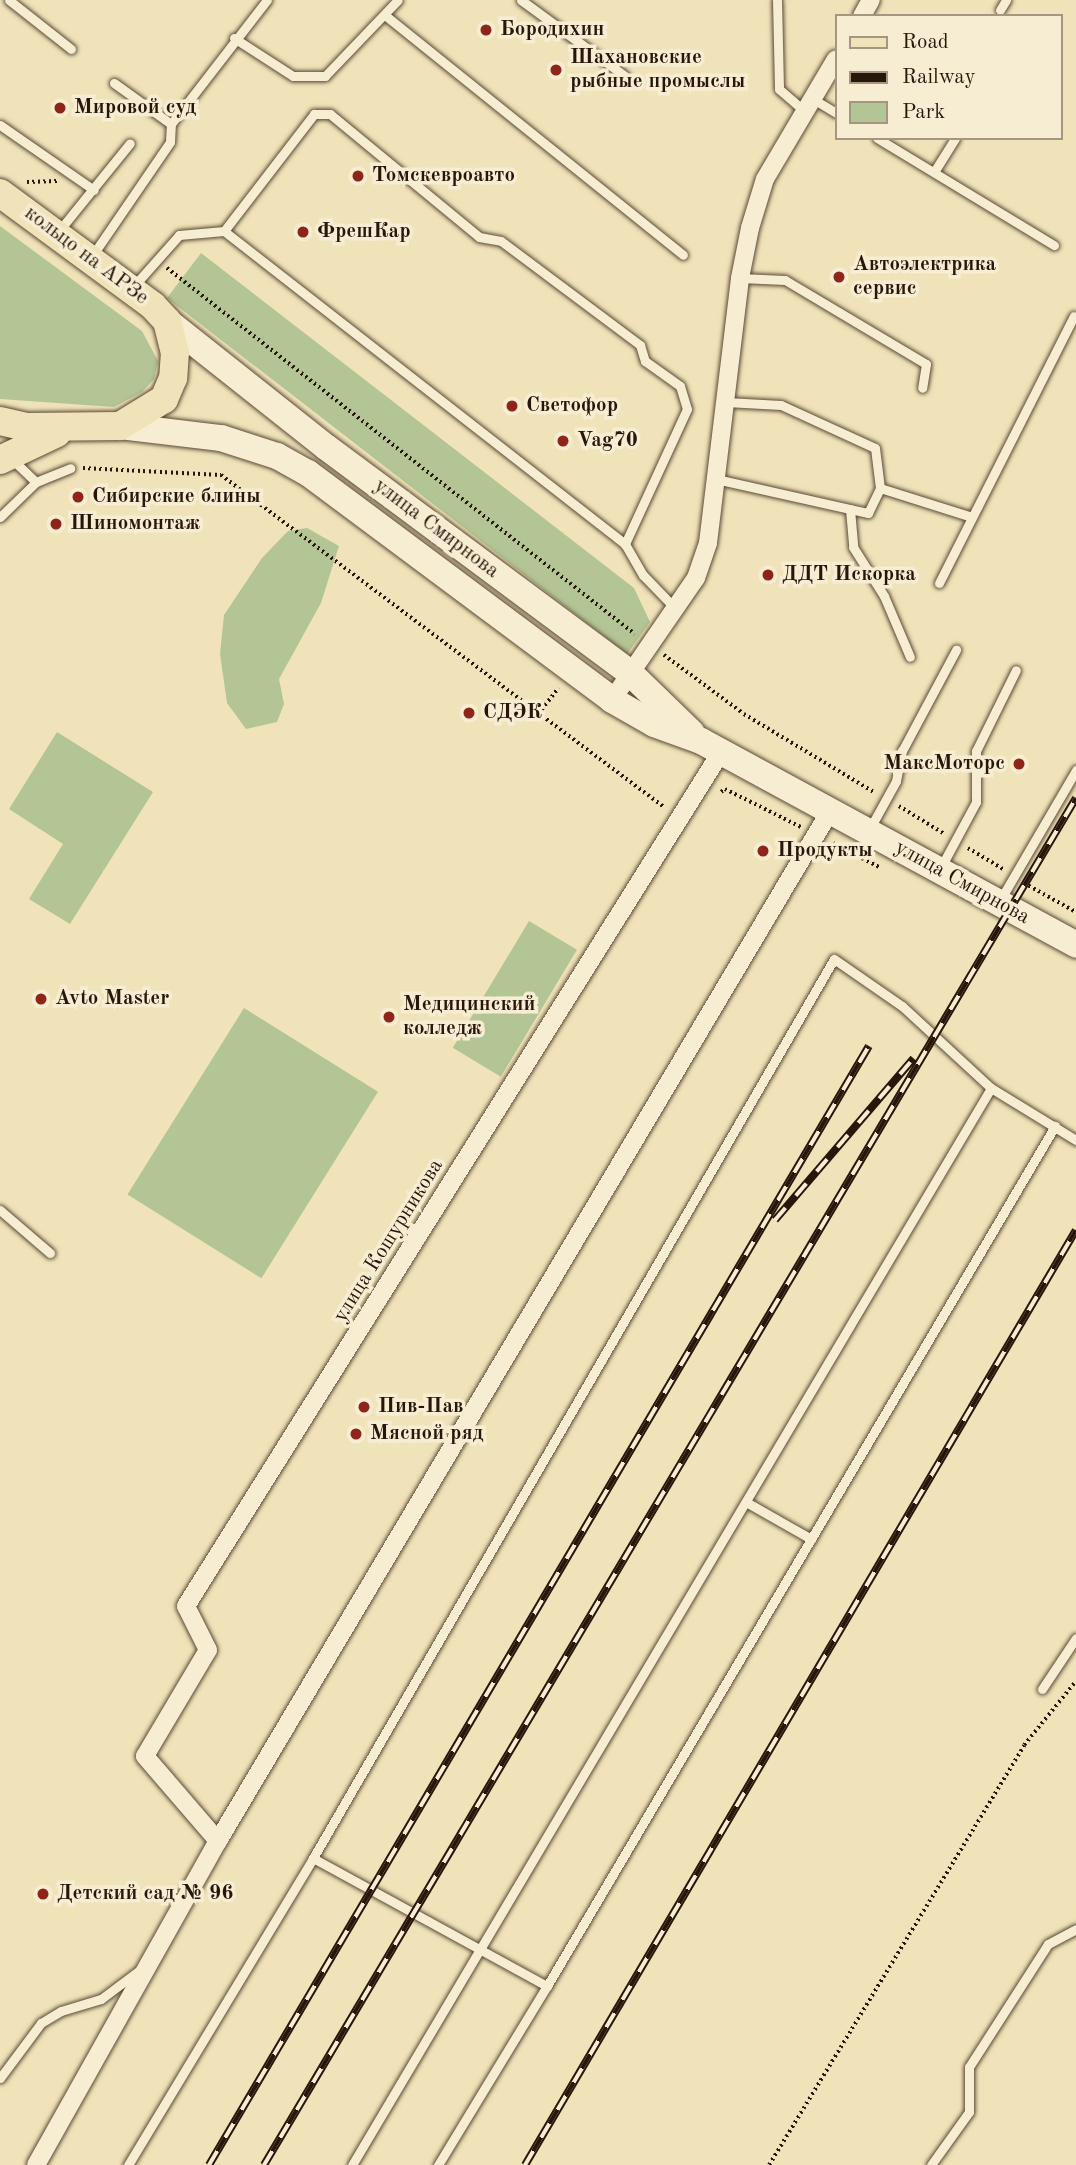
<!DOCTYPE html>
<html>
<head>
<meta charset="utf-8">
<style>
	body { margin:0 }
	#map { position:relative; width:1076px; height:2165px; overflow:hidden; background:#f1e3b9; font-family:"Old Standard TT",serif }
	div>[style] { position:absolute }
	.green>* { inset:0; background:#b3c594; transform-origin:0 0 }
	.path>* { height:3.5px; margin-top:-1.75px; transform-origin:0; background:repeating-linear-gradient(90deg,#271609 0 2px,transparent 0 5.5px) }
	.roads { filter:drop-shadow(0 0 2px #5a4935) drop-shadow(0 0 2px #5a4935) }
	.service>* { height:9px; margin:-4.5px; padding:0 4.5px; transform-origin:4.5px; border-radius:4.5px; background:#f6edd2 }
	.minor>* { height:18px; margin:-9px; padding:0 9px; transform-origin:9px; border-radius:9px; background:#f6edd2 }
	.secondary>* { height:26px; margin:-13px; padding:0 13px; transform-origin:13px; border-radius:13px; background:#f6edd2 }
	.primary>* { height:28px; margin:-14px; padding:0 14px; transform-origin:14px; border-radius:14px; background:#f1e3b9 }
	.rail>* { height:8px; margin-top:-4px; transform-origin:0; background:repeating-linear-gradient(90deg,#f6edd2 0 16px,#271609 0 32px); box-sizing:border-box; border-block:2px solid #271609 }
	.dots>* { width:19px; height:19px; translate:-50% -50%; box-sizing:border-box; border:4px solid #f6edd2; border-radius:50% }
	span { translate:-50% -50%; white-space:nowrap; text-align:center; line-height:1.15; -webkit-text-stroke:7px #f6edd2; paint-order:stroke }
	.poi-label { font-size:21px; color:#271609; font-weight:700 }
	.left { translate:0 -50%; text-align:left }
	.right { translate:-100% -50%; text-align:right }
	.street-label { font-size:21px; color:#271609 }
	.legend { position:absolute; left:835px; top:14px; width:228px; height:126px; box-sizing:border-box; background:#f6edd2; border:2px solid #a39782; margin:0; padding:9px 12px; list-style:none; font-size:21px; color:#271609 }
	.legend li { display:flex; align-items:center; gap:14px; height:35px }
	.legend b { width:35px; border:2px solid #a39782 }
</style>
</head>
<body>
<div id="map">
	<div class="green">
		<i style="clip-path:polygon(0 226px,142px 331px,158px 361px,154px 379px,142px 392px,114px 407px,0 399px)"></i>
		<i style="clip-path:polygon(201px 253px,634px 588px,650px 622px,627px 654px,167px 298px)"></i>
		<i style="clip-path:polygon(307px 528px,339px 546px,321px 603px,279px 679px,284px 704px,277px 722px,246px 729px,227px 703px,220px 654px,224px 615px,262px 558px,288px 531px)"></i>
		<i style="clip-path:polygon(57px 732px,153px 792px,70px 924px,29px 899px,63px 844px,9px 809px)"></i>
		<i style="left:529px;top:921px;width:56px;height:148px;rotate:31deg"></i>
		<i style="left:244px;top:1008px;width:158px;height:220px;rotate:32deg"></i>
	</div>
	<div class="path">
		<i style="left:27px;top:182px;width:30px;rotate:-2deg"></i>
		<i style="left:167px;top:268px;width:594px;rotate:38.03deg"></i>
		<i style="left:83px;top:468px;width:138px;rotate:2.9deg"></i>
		<i style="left:221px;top:475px;width:554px;rotate:36.85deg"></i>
		<i style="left:664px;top:655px;width:99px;rotate:36.4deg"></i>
		<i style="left:744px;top:714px;width:152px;rotate:31deg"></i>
		<i style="left:538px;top:714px;width:33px;rotate:-52deg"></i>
		<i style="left:721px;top:792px;width:5px;rotate:-37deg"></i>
		<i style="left:725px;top:789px;width:85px;rotate:26.6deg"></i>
		<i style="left:899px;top:806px;width:52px;rotate:31.5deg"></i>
		<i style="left:833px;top:843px;width:52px;rotate:27.6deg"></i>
		<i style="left:968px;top:848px;width:41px;rotate:31deg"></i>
		<i style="left:1024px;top:883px;width:60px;rotate:29.1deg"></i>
		<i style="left:769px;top:2165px;width:491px;rotate:-58.7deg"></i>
		<i style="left:1024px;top:1745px;width:82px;rotate:-50.9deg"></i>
	</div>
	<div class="roads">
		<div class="service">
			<i style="left:9px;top:0;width:79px;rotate:38.3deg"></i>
			<i style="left:521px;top:0;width:129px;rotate:36.2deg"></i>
			<i style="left:777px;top:0;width:89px;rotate:88.7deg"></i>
			<i style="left:779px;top:89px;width:35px;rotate:41deg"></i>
			<i style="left:1000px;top:10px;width:12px;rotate:-59deg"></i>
			<i style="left:386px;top:16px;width:381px;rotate:38.8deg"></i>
			<i style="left:234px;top:38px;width:70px;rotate:32.8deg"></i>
			<i style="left:293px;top:76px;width:32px"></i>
			<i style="left:325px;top:76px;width:105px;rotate:-46.2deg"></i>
			<i style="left:114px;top:83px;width:70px;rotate:35.7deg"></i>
			<i style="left:813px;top:99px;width:27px;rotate:31deg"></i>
			<i style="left:0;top:125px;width:114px;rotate:34.7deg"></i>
			<i style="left:877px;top:138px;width:207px;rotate:31.2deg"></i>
			<i style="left:934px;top:172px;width:40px;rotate:-58deg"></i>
			<i style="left:224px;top:231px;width:509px;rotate:37.97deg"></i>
			<i style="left:625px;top:544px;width:36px;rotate:60deg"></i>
			<i style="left:643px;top:575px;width:46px;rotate:45.9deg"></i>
			<i style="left:58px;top:232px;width:114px;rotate:-51deg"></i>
			<i style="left:92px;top:256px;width:138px;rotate:-55.6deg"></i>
			<i style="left:170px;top:142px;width:18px;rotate:-87deg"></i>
			<i style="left:171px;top:124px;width:157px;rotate:-52.3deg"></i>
			<i style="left:740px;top:278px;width:45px;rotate:2.5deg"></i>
			<i style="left:785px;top:280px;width:164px;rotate:30.8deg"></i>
			<i style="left:926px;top:364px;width:24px;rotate:99deg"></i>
			<i style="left:132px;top:288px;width:71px;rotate:-48.4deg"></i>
			<i style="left:179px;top:235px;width:45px;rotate:-5.1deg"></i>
			<i style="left:224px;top:231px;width:148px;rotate:-52.4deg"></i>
			<i style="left:314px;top:114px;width:16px"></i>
			<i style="left:330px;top:114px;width:193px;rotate:39.5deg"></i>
			<i style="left:479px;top:237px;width:22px;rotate:10deg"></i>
			<i style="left:501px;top:241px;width:174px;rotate:36.8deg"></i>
			<i style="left:640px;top:345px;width:17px;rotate:73deg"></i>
			<i style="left:645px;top:361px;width:43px;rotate:35.5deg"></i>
			<i style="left:680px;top:386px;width:24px;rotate:73deg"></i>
			<i style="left:687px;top:409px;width:149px;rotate:114.7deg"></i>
			<i style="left:726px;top:402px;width:55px;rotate:3.1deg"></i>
			<i style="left:781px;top:405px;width:103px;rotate:24.6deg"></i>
			<i style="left:875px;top:448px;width:40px;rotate:82.9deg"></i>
			<i style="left:880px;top:488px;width:96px;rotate:17.5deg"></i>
			<i style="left:13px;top:460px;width:32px;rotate:44deg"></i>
			<i style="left:716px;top:479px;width:156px;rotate:12.6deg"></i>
			<i style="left:868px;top:513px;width:28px;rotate:-64deg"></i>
			<i style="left:850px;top:509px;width:38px;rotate:85deg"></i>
			<i style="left:853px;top:547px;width:58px;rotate:57.7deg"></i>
			<i style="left:884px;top:596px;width:66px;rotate:66.9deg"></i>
			<i style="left:0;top:517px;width:50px;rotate:-44.2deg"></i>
			<i style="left:36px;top:482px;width:37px;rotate:-22deg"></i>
			<i style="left:939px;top:583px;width:299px;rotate:-63.2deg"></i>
			<i style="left:869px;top:830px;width:56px;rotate:-61.1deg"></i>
			<i style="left:896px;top:781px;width:31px;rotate:-79deg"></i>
			<i style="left:902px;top:751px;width:115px;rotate:-61.9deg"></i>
			<i style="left:941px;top:867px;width:74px;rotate:-61.7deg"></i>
			<i style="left:976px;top:802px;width:51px;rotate:-90deg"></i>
			<i style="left:976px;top:751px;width:90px;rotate:-63.7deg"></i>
			<i style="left:999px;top:902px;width:153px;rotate:-59.7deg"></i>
			<i style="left:991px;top:1088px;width:100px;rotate:31.5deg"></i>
			<i style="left:0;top:1210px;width:66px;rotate:40.7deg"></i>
			<i style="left:746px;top:1502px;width:75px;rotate:29.6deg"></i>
			<i style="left:1042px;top:1689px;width:61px;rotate:-56.3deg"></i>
			<i style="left:313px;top:1858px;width:267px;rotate:28.7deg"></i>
			<i style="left:547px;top:1986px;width:999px;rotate:-59.43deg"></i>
			<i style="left:0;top:2078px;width:69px;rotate:-53.3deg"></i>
			<i style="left:41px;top:2023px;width:23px;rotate:-31deg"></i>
			<i style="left:61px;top:2011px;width:42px;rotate:-16.7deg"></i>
			<i style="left:101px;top:1999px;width:50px;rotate:-36.9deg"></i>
			<i style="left:128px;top:2165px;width:358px;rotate:-58.9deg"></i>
			<i style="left:313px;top:1858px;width:1039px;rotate:-59.91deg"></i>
			<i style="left:834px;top:959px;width:83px;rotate:34.7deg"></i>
			<i style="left:902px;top:1006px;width:121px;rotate:42.7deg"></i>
			<i style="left:991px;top:1088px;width:1252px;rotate:120.68deg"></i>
			<i style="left:438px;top:2165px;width:210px;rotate:-58.7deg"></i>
			<i style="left:931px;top:2165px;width:65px;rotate:-54.4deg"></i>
			<i style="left:969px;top:2112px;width:45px;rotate:-90deg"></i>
			<i style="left:969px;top:2067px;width:146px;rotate:-57.3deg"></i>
			<i style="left:1048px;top:1944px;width:32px;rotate:-28deg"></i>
		</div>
		<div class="minor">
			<i style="left:862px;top:16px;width:18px;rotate:-61deg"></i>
			<i style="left:612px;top:700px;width:148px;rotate:-55.5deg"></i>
			<i style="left:696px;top:578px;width:37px;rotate:-71deg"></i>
			<i style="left:708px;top:543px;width:267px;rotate:-83.1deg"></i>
			<i style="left:740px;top:278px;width:51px;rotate:-78.7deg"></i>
			<i style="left:750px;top:228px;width:51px;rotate:-73deg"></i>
			<i style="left:765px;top:179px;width:139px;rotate:-59.4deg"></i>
			<i style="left:218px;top:1841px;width:112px;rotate:-130.7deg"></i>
			<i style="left:145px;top:1756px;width:123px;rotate:-59.3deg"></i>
			<i style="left:208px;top:1650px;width:49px;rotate:-116.6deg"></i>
			<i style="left:186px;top:1606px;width:1008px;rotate:-57.93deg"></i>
			<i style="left:36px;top:2165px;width:372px;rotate:-60.7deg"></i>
			<i style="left:218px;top:1841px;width:1198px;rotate:-59.28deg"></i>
		</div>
		<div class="secondary">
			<i style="left:167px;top:321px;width:203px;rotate:38.4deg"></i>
			<i style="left:326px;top:447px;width:379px;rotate:36.6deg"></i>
			<i style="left:630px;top:673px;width:86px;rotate:44.1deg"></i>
			<i style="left:120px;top:426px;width:102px;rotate:6.8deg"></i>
			<i style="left:221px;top:438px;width:59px;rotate:17.8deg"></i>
			<i style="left:277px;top:456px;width:35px;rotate:29deg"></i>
			<i style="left:308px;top:473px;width:379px;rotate:36.7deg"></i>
			<i style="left:612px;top:700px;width:48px;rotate:29.7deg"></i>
			<i style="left:654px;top:724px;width:50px;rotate:19.9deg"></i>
			<i style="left:701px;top:741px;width:427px;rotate:28.5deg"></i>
		</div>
		<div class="primary">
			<i style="left:0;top:193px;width:190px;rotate:36.4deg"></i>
			<i style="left:153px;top:306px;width:21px;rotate:47deg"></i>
			<i style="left:167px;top:321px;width:32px;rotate:76deg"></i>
			<i style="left:175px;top:352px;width:26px;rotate:94deg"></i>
			<i style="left:173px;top:378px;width:23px;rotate:113deg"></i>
			<i style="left:164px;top:399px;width:52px;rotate:148.5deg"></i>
			<i style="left:120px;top:426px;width:94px;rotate:179.4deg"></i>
			<i style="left:26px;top:427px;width:27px;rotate:-167deg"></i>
			<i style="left:0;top:460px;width:63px;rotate:-25.3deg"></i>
		</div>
	</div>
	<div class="rail">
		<i style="left:775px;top:1220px;width:213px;rotate:-49.4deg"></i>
		<i style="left:209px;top:2165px;width:1299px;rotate:-59.47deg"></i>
		<i style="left:264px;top:2165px;width:1590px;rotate:-59.29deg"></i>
		<i style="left:525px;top:2165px;width:1085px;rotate:-59.49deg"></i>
	</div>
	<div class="dots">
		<i style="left:486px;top:30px;background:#8f2418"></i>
		<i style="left:556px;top:70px;background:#8f2418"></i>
		<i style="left:60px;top:108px;background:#8f2418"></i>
		<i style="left:358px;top:176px;background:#8f2418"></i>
		<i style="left:303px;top:232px;background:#8f2418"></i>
		<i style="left:839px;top:277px;background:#8f2418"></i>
		<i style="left:512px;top:406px;background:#8f2418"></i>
		<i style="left:563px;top:441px;background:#8f2418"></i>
		<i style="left:78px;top:497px;background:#8f2418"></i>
		<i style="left:56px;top:524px;background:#8f2418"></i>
		<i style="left:768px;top:575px;background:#8f2418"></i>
		<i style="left:469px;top:713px;background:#8f2418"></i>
		<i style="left:1019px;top:764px;background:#8f2418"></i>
		<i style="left:763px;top:851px;background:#8f2418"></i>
		<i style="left:41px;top:999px;background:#8f2418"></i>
		<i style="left:389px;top:1017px;background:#8f2418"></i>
		<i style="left:364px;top:1407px;background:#8f2418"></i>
		<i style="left:356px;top:1434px;background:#8f2418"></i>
		<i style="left:43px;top:1894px;background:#8f2418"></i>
	</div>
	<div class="poi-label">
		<span class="left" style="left:500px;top:30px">Бородихин</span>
		<span class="left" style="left:570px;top:70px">Шахановские<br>рыбные промыслы</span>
		<span class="left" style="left:74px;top:108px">Мировой суд</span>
		<span class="left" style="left:372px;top:176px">Томскевроавто</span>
		<span class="left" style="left:317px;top:232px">ФрешКар</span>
		<span class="left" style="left:853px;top:277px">Автоэлектрика<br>сервис</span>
		<span class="left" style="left:526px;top:406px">Светофор</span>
		<span class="left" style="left:577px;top:441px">Vag70</span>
		<span class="left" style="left:92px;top:497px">Сибирские блины</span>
		<span class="left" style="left:70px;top:524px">Шиномонтаж</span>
		<span class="left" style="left:782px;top:575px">ДДТ Искорка</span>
		<span class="left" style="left:483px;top:713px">СДЭК</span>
		<span class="right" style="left:1005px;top:764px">МаксМоторс</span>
		<span class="left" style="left:777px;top:851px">Продукты</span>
		<span class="left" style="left:55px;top:999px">Avto Master</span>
		<span class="left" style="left:403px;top:1017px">Медицинский<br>колледж</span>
		<span class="left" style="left:378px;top:1407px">Пив-Пав</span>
		<span class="left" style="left:370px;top:1434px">Мясной ряд</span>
		<span class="left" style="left:57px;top:1894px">Детский сад № 96</span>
	</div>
	<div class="street-label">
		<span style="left:86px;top:256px;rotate:37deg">кольцо на АРЗе</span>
		<span style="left:436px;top:529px;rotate:37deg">улица Смирнова</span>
		<span style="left:962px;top:883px;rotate:29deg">улица Смирнова</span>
		<span style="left:389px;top:1241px;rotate:-58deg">улица Кошурникова</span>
	</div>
	<ul class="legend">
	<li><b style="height:9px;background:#f1e3b9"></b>Road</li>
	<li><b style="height:9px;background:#271609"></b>Railway</li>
	<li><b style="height:19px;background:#b3c594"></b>Park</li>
	</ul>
</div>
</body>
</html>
